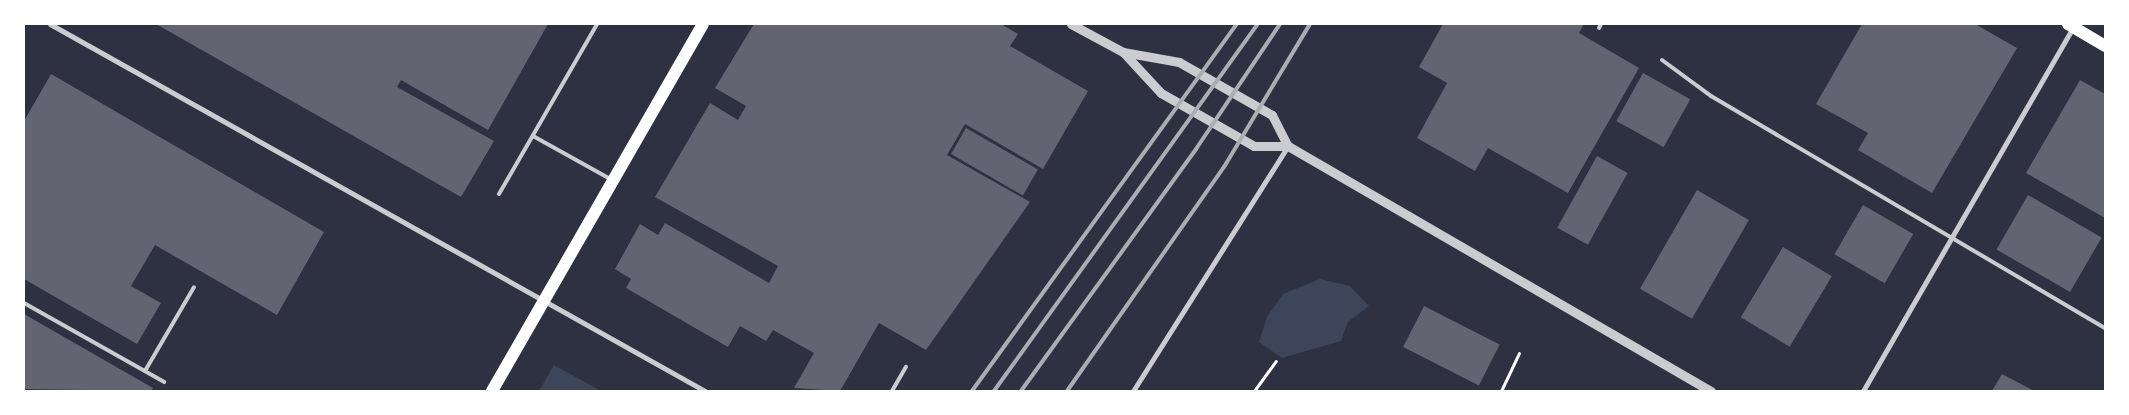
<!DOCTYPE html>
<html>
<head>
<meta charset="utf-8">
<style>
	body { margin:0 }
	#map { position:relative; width:2129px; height:415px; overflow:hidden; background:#2d3142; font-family:Barlow,sans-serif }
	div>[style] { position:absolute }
	.green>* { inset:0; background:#3c4559 }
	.building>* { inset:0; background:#626471; transform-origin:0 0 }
	.path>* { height:3px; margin:-1.5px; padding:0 1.5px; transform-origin:1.5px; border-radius:1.5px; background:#fff }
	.service>* { height:4px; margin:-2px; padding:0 2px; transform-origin:2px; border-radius:2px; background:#caccd0 }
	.minor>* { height:5px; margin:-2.5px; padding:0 2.5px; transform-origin:2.5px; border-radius:2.5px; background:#caccd0 }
	.tertiary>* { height:9px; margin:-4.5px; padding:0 4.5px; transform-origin:4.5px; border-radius:4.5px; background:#caccd0 }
	.primary>* { height:12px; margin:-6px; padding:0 6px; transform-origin:6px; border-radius:6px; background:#fff }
	.rail>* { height:4px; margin:-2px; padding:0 2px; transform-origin:2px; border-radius:2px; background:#abadb3 }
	span { translate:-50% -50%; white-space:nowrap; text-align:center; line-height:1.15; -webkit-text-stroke:5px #fff; paint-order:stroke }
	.frame { position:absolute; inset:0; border:25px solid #fff; pointer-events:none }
</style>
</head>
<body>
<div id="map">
	<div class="green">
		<i style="clip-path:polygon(1320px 279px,1350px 286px,1369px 306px,1348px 322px,1341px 341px,1282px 358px,1259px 342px,1267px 317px,1283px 294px)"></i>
		<i style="clip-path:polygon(554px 365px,601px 391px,539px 391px)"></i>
	</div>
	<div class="building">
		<i style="clip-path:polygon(156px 24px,548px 24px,488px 130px,401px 80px,397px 87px,494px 141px,461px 197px)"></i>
		<i style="clip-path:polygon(754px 24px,1001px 24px,1018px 34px,1010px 46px,1088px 91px,1043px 169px,965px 124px,947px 155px,1030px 202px,926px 350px,879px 323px,840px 391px,794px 388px,814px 353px,773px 330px,766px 341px,740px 326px,728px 347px,626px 288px,631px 279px,615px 269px,640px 224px,658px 235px,665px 223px,769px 283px,778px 266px,655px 197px,710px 103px,738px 120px,746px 106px,715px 88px)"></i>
		<i style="clip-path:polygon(1443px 24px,1584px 24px,1579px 33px,1639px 68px,1568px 193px,1488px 148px,1475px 171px,1417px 138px,1447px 83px,1419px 67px)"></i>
		<i style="clip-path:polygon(1862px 24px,1975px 24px,2017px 48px,1932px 193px,1858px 150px,1868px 133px,1816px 104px)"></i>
		<i style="left:1643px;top:73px;width:54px;height:55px;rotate:29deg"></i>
		<i style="clip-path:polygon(51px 74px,324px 232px,277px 315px,155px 245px,131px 286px,161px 303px,137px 344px,24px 279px,24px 121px)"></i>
		<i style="clip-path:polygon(2080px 80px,2105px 94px,2105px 218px,2026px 173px)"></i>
		<i style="left:966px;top:128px;width:83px;height:30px;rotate:30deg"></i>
		<i style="left:1597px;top:156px;width:35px;height:82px;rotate:29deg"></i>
		<i style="left:1697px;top:190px;width:60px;height:114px;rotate:30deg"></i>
		<i style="left:2028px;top:195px;width:85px;height:63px;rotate:30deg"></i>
		<i style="left:1863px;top:205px;width:58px;height:57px;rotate:30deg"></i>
		<i style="left:1783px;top:247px;width:57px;height:82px;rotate:31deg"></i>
		<i style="left:1424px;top:306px;width:85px;height:46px;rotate:27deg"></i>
		<i style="clip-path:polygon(24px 314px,153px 388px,151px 391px,24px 389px)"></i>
		<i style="clip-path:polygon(2002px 374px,2034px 391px,1992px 391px)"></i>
	</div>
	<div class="path">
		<i style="left:1254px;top:391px;width:37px;rotate:-54deg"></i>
		<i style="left:1501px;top:391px;width:42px;rotate:-64.7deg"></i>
	</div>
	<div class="service">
		<i style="left:1599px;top:28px;width:4px;rotate:-63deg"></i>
		<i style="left:1662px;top:60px;width:61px;rotate:36.3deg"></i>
		<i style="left:1711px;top:96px;width:457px;rotate:30.5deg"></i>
		<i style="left:533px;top:136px;width:90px;rotate:29.1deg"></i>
		<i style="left:499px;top:194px;width:196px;rotate:-60deg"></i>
		<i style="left:24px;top:303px;width:161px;rotate:29.4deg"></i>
		<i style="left:145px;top:371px;width:97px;rotate:-59.7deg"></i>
		<i style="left:892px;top:391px;width:28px;rotate:-60deg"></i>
	</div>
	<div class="minor">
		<i style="left:50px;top:24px;width:751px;rotate:29.26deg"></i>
		<i style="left:1133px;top:391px;width:290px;rotate:-57.7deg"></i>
		<i style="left:1863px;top:391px;width:419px;rotate:-60deg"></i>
	</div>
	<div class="tertiary">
		<i style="left:1071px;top:24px;width:59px;rotate:28.3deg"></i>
		<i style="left:1123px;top:52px;width:56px;rotate:47.2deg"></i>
		<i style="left:1161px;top:93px;width:107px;rotate:29.7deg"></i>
		<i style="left:1254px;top:146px;width:34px"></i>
		<i style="left:1288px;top:146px;width:489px;rotate:30.1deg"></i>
		<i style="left:1123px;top:52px;width:57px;rotate:10.1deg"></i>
		<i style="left:1179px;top:62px;width:107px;rotate:29.7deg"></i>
		<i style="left:1272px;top:115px;width:35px;rotate:63deg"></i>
	</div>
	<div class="primary">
		<i style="left:2068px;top:24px;width:43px;rotate:30.7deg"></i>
		<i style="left:492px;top:391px;width:423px;rotate:-60.1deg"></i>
	</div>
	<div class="rail">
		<i style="left:972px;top:391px;width:453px;rotate:-54.2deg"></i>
		<i style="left:994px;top:391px;width:452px;rotate:-54.3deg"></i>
		<i style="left:1021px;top:391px;width:299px;rotate:-54.1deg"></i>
		<i style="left:1196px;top:149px;width:151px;rotate:-56.1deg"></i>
		<i style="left:1067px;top:391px;width:274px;rotate:-55deg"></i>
		<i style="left:1224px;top:167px;width:167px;rotate:-59deg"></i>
	</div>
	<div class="frame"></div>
</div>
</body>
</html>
